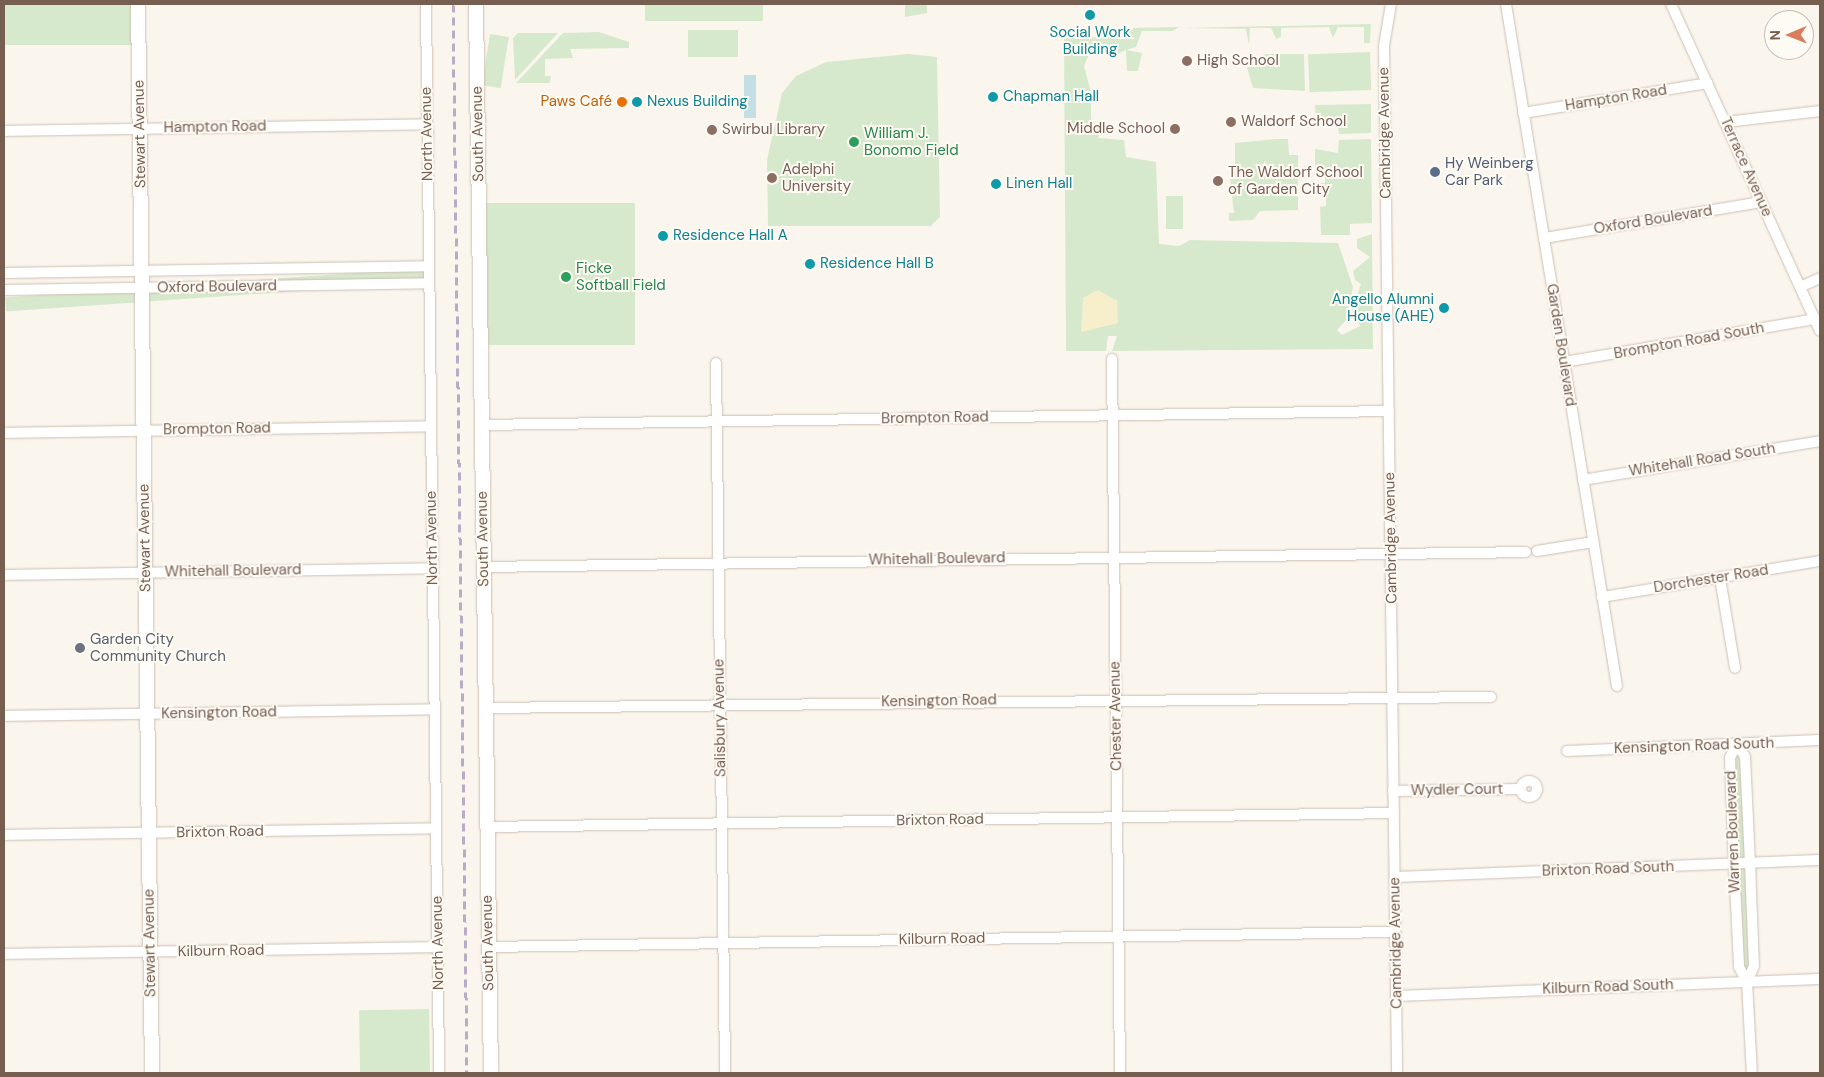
<!DOCTYPE html>
<html>
<head>
<meta charset="utf-8">
<style>
	body { margin:0 }
	#map { position:relative; width:1824px; height:1077px; overflow:hidden; background:#fbf6ed; font-family:"DM Sans",sans-serif }
	div>[style] { position:absolute }
	.green>* { inset:0; background:#d7e9cc; transform-origin:0 0 }
	.sand>* { inset:0; background:#f7efcc }
	.water>* { inset:0; background:#c3dee4; transform-origin:0 0 }
	.roads { filter:drop-shadow(0 0 1px #cdbfb3) drop-shadow(0 0 1px #cdbfb3) }
	.street>* { height:10px; margin:-5px; padding:0 5px; transform-origin:5px; border-radius:5px; background:#fff }
	.street>.ring { margin:-5px; padding:0; box-sizing:content-box; background:none; border:10px solid #fff; border-radius:50% }
	.secondary>* { height:14px; margin:-7px; padding:0 7px; transform-origin:7px; border-radius:7px; background:#fff }
	.rail>* { height:3px; margin-top:-1.5px; transform-origin:0; background:repeating-linear-gradient(90deg,#baabc6 0 8px,transparent 0 13px) }
	.dots>* { width:14px; height:14px; translate:-50% -50%; box-sizing:border-box; border:2px solid #fefaf4; border-radius:50% }
	span { translate:-50% -50%; white-space:nowrap; text-align:center; line-height:1.15; -webkit-text-stroke:4px #fefaf4; paint-order:stroke }
	.culture-label { font-size:15px; color:#0d838f }
	.left { translate:0 -50%; text-align:left }
	.right { translate:-100% -50%; text-align:right }
	.education-label { font-size:15px; color:#785e54 }
	.street-label { font-size:15px; color:#765f51 }
	.food-label { font-size:15px; color:#c56008 }
	.leisure-label { font-size:15px; color:#27864d }
	.service-label { font-size:15px; color:#4e5e75 }
	.worship-label { font-size:15px; color:#5b616d }
	.frame { position:absolute; inset:0; border:5px solid #765f51; pointer-events:none }
	.north { position:absolute; left:1764px; top:10px; width:50px; height:50px; box-sizing:border-box; background:#fefaf4; border:1px solid #c8bcb3; border-radius:50%; rotate:269deg; font-size:14px; font-weight:700; line-height:20px; text-align:center; color:#765f51 }
	.north::after { content:''; display:block; margin:auto; width:18px; height:22px; background:#d97d5e; clip-path:polygon(50% 0,100% 100%,50% 72%,0 100%) }
</style>
</head>
<body>
<div id="map">
	<div class="green">
		<i style="left:4px;top:4px;width:134px;height:41px"></i>
		<i style="left:645px;top:4px;width:118px;height:17px"></i>
		<i style="clip-path:polygon(905px 4px,927px 4px,927px 13px,905px 17px)"></i>
		<i style="clip-path:polygon(1371px 24px,1370px 43px,1364px 43px,1364px 27px,1338px 27px,1333px 38px,1329px 27px,1281px 28px,1281px 37px,1276px 39px,1271px 28px,1250px 28px,1249px 45px,1246px 29px,1183px 28px)"></i>
		<i style="clip-path:polygon(1179px 27px,1173px 31px,1142px 31px,1136px 47px,1126px 50px,1142px 53px,1138px 71px,1127px 71px,1126px 50px,1112px 56px,1098px 51px,1089px 54px,1084px 66px,1091px 92px,1091px 119px,1102px 129px,1098px 138px,1124px 140px,1126px 157px,1156px 162px,1159px 244px,1179px 246px,1190px 240px,1338px 243px,1353px 287px,1346px 320px,1337px 330px,1342px 335px,1360px 326px,1352px 310px,1361px 284px,1355px 280px,1353px 271px,1370px 257px,1357px 248px,1357px 239px,1372px 234px,1373px 349px,1112px 351px,1117px 336px,1108px 336px,1106px 351px,1066px 351px,1064px 38px,1124px 37px,1124px 28px)"></i>
		<i style="left:738px;top:30px;width:27px;height:50px;rotate:90deg"></i>
		<i style="clip-path:polygon(599px 32px,629px 42px,629px 48px,570px 49px,573px 58px,545px 59px,545px 76px,551px 76px,550px 83px,516px 83px,563px 33px)"></i>
		<i style="clip-path:polygon(518px 33px,558px 33px,515px 80px,513px 38px)"></i>
		<i style="left:490px;top:34px;width:19px;height:52px;rotate:9deg"></i>
		<i style="left:1370px;top:52px;width:38px;height:62px;rotate:88deg"></i>
		<i style="clip-path:polygon(908px 54px,937px 57px,940px 217px,931px 226px,768px 226px,767px 160px,782px 93px,796px 76px,826px 62px)"></i>
		<i style="clip-path:polygon(1265px 54px,1304px 54px,1305px 91px,1253px 88px,1247px 68px,1255px 58px)"></i>
		<i style="clip-path:polygon(1371px 104px,1371px 133px,1339px 134px,1337px 119px,1320px 119px,1316px 124px,1315px 105px)"></i>
		<i style="clip-path:polygon(1276px 139px,1288px 139px,1289px 155px,1298px 155px,1298px 210px,1260px 211px,1253px 220px,1229px 221px,1229px 213px,1234px 213px,1230px 178px,1235px 178px,1235px 143px)"></i>
		<i style="clip-path:polygon(1371px 139px,1372px 223px,1350px 224px,1350px 235px,1321px 235px,1320px 207px,1326px 206px,1326px 195px,1315px 194px,1315px 183px,1325px 183px,1325px 172px,1315px 171px,1315px 149px,1338px 153px,1339px 140px)"></i>
		<i style="left:1166px;top:196px;width:17px;height:33px"></i>
		<i style="left:635px;top:203px;width:142px;height:151px;rotate:90deg"></i>
		<i style="left:427px;top:268px;width:14px;height:423px;rotate:86deg"></i>
		<i style="clip-path:polygon(1737px 744px,1745px 757px,1754px 966px,1747px 982px,1739px 967px,1730px 758px)"></i>
		<i style="left:429px;top:1009px;width:64px;height:70px;rotate:89deg"></i>
	</div>
	<div class="sand">
		<i style="clip-path:polygon(1098px 290px,1117px 301px,1118px 323px,1081px 332px,1083px 298px)"></i>
	</div>
	<div class="water">
		<i style="left:744px;top:75px;width:12px;height:43px"></i>
	</div>
	<div class="roads">
		<div class="street">
			<i style="left:426px;top:4px;width:1069px;rotate:89.3deg"></i>
			<i style="left:1391px;top:4px;width:43px;rotate:99.5deg"></i>
			<i style="left:1384px;top:46px;width:1027px;rotate:89.27deg"></i>
			<i style="left:1506px;top:4px;width:691px;rotate:80.76deg"></i>
			<i style="left:1671px;top:4px;width:359px;rotate:65.5deg"></i>
			<i style="left:1523px;top:113px;width:187px;rotate:-9.2deg"></i>
			<i style="left:1726px;top:122px;width:95px;rotate:-6.7deg"></i>
			<i style="left:4px;top:131px;width:423px;rotate:-0.9deg"></i>
			<i style="left:1544px;top:238px;width:220px;rotate:-9.4deg"></i>
			<i style="left:4px;top:273px;width:425px;rotate:-0.9deg"></i>
			<i style="left:1800px;top:287px;width:22px;rotate:-24deg"></i>
			<i style="left:4px;top:290px;width:425px;rotate:-0.9deg"></i>
			<i style="left:1112px;top:359px;width:714px;rotate:89.36deg"></i>
			<i style="left:1564px;top:362px;width:255px;rotate:-9.7deg"></i>
			<i style="left:716px;top:363px;width:710px;rotate:89.27deg"></i>
			<i style="left:481px;top:425px;width:908px;rotate:-0.88deg"></i>
			<i style="left:4px;top:433px;width:427px;rotate:-0.9deg"></i>
			<i style="left:1583px;top:480px;width:240px;rotate:-9.3deg"></i>
			<i style="left:1537px;top:551px;width:57px;rotate:-9.1deg"></i>
			<i style="left:483px;top:567px;width:1043px;rotate:-0.82deg"></i>
			<i style="left:4px;top:575px;width:429px;rotate:-0.9deg"></i>
			<i style="left:1720px;top:578px;width:91px;rotate:80.5deg"></i>
			<i style="left:1602px;top:597px;width:221px;rotate:-9.4deg"></i>
			<i style="left:485px;top:708px;width:1006px;rotate:-0.63deg"></i>
			<i style="left:4px;top:716px;width:431px;rotate:-0.9deg"></i>
			<i style="left:1737px;top:744px;width:15px;rotate:58deg"></i>
			<i style="left:1745px;top:757px;width:106px;rotate:87.3deg"></i>
			<i style="left:1750px;top:863px;width:103px;rotate:87.8deg"></i>
			<i style="left:1754px;top:966px;width:17px;rotate:114deg"></i>
			<i style="left:1747px;top:982px;width:91px;rotate:86.9deg"></i>
			<i style="left:1737px;top:744px;width:16px;rotate:117deg"></i>
			<i style="left:1730px;top:758px;width:105px;rotate:87.8deg"></i>
			<i style="left:1734px;top:863px;width:104px;rotate:87.2deg"></i>
			<i style="left:1739px;top:967px;width:17px;rotate:62deg"></i>
			<i style="left:1567px;top:751px;width:253px;rotate:-2.5deg"></i>
			<i class="ring" style="left:1521px;top:781px;width:6px;height:6px"></i>
			<i style="left:1393px;top:791px;width:128px;rotate:-0.9deg"></i>
			<i style="left:486px;top:827px;width:908px;rotate:-0.88deg"></i>
			<i style="left:4px;top:835px;width:432px;rotate:-0.9deg"></i>
			<i style="left:1395px;top:877px;width:425px;rotate:-2.3deg"></i>
			<i style="left:488px;top:947px;width:907px;rotate:-0.95deg"></i>
			<i style="left:4px;top:954px;width:434px;rotate:-0.9deg"></i>
			<i style="left:1396px;top:996px;width:424px;rotate:-2.3deg"></i>
		</div>
		<div class="secondary">
			<i style="left:138px;top:4px;width:1069px;rotate:89.25deg"></i>
			<i style="left:476px;top:4px;width:1069px;rotate:89.2deg"></i>
		</div>
	</div>
	<div class="rail">
		<i style="left:453px;top:4px;width:1069px;rotate:89.25deg"></i>
	</div>
	<div class="dots">
		<i style="left:1090px;top:15px;background:#0f9aa8"></i>
		<i style="left:1187px;top:61px;background:#8d6e63"></i>
		<i style="left:993px;top:97px;background:#0f9aa8"></i>
		<i style="left:622px;top:102px;background:#e8710a"></i>
		<i style="left:637px;top:102px;background:#0f9aa8"></i>
		<i style="left:1231px;top:122px;background:#8d6e63"></i>
		<i style="left:1175px;top:129px;background:#8d6e63"></i>
		<i style="left:712px;top:130px;background:#8d6e63"></i>
		<i style="left:854px;top:142px;background:#2e9e5b"></i>
		<i style="left:1435px;top:172px;background:#5c6f8a"></i>
		<i style="left:772px;top:178px;background:#8d6e63"></i>
		<i style="left:1218px;top:181px;background:#8d6e63"></i>
		<i style="left:996px;top:184px;background:#0f9aa8"></i>
		<i style="left:663px;top:236px;background:#0f9aa8"></i>
		<i style="left:810px;top:264px;background:#0f9aa8"></i>
		<i style="left:566px;top:277px;background:#2e9e5b"></i>
		<i style="left:1444px;top:308px;background:#0f9aa8"></i>
		<i style="left:80px;top:648px;background:#6b7280"></i>
	</div>
	<div class="culture-label">
		<span style="left:1090px;top:41px">Social Work<br>Building</span>
		<span class="left" style="left:1003px;top:97px">Chapman Hall</span>
		<span class="left" style="left:647px;top:102px">Nexus Building</span>
		<span class="left" style="left:1006px;top:184px">Linen Hall</span>
		<span class="left" style="left:673px;top:236px">Residence Hall A</span>
		<span class="left" style="left:820px;top:264px">Residence Hall B</span>
		<span class="right" style="left:1434px;top:308px">Angello Alumni<br>House (AHE)</span>
	</div>
	<div class="education-label">
		<span class="left" style="left:1197px;top:61px">High School</span>
		<span class="left" style="left:1241px;top:122px">Waldorf School</span>
		<span class="right" style="left:1165px;top:129px">Middle School</span>
		<span class="left" style="left:722px;top:130px">Swirbul Library</span>
		<span class="left" style="left:782px;top:178px">Adelphi<br>University</span>
		<span class="left" style="left:1228px;top:181px">The Waldorf School<br>of Garden City</span>
	</div>
	<div class="street-label">
		<span style="left:1616px;top:98px;rotate:-9deg">Hampton Road</span>
		<span style="left:215px;top:127px;rotate:-1deg">Hampton Road</span>
		<span style="left:1385px;top:133px;rotate:-91deg">Cambridge Avenue</span>
		<span style="left:140px;top:134px;rotate:-91deg">Stewart Avenue</span>
		<span style="left:427px;top:134px;rotate:-91deg">North Avenue</span>
		<span style="left:478px;top:134px;rotate:-91deg">South Avenue</span>
		<span style="left:1746px;top:167px;rotate:66deg">Terrace Avenue</span>
		<span style="left:1653px;top:220px;rotate:-9deg">Oxford Boulevard</span>
		<span style="left:217px;top:287px;rotate:-1deg">Oxford Boulevard</span>
		<span style="left:1689px;top:341px;rotate:-10deg">Brompton Road South</span>
		<span style="left:1561px;top:345px;rotate:81deg">Garden Boulevard</span>
		<span style="left:935px;top:418px;rotate:-1deg">Brompton Road</span>
		<span style="left:217px;top:429px;rotate:-1deg">Brompton Road</span>
		<span style="left:1702px;top:460px;rotate:-9deg">Whitehall Road South</span>
		<span style="left:145px;top:538px;rotate:-91deg">Stewart Avenue</span>
		<span style="left:432px;top:538px;rotate:-91deg">North Avenue</span>
		<span style="left:1391px;top:538px;rotate:-91deg">Cambridge Avenue</span>
		<span style="left:483px;top:539px;rotate:-91deg">South Avenue</span>
		<span style="left:937px;top:559px;rotate:-1deg">Whitehall Boulevard</span>
		<span style="left:233px;top:571px;rotate:-1deg">Whitehall Boulevard</span>
		<span style="left:1711px;top:579px;rotate:-9deg">Dorchester Road</span>
		<span style="left:939px;top:701px;rotate:-1deg">Kensington Road</span>
		<span style="left:219px;top:713px;rotate:-1deg">Kensington Road</span>
		<span style="left:1116px;top:716px;rotate:-91deg">Chester Avenue</span>
		<span style="left:720px;top:718px;rotate:-91deg">Salisbury Avenue</span>
		<span style="left:1694px;top:746px;rotate:-2deg">Kensington Road South</span>
		<span style="left:1457px;top:790px;rotate:-1deg">Wydler Court</span>
		<span style="left:940px;top:820px;rotate:-1deg">Brixton Road</span>
		<span style="left:220px;top:832px;rotate:-1deg">Brixton Road</span>
		<span style="left:1733px;top:832px;rotate:-92deg">Warren Boulevard</span>
		<span style="left:1608px;top:869px;rotate:-2deg">Brixton Road South</span>
		<span style="left:942px;top:939px;rotate:-1deg">Kilburn Road</span>
		<span style="left:150px;top:943px;rotate:-91deg">Stewart Avenue</span>
		<span style="left:438px;top:943px;rotate:-91deg">North Avenue</span>
		<span style="left:488px;top:943px;rotate:-91deg">South Avenue</span>
		<span style="left:1396px;top:943px;rotate:-91deg">Cambridge Avenue</span>
		<span style="left:221px;top:951px;rotate:-1deg">Kilburn Road</span>
		<span style="left:1608px;top:987px;rotate:-2deg">Kilburn Road South</span>
	</div>
	<div class="food-label">
		<span class="right" style="left:612px;top:102px">Paws Café</span>
	</div>
	<div class="leisure-label">
		<span class="left" style="left:864px;top:142px">William J.<br>Bonomo Field</span>
		<span class="left" style="left:576px;top:277px">Ficke<br>Softball Field</span>
	</div>
	<div class="service-label">
		<span class="left" style="left:1445px;top:172px">Hy Weinberg<br>Car Park</span>
	</div>
	<div class="worship-label">
		<span class="left" style="left:90px;top:648px">Garden City<br>Community Church</span>
	</div>
	<div class="frame"></div>
	<div class="north">N</div>
</div>
</body>
</html>
